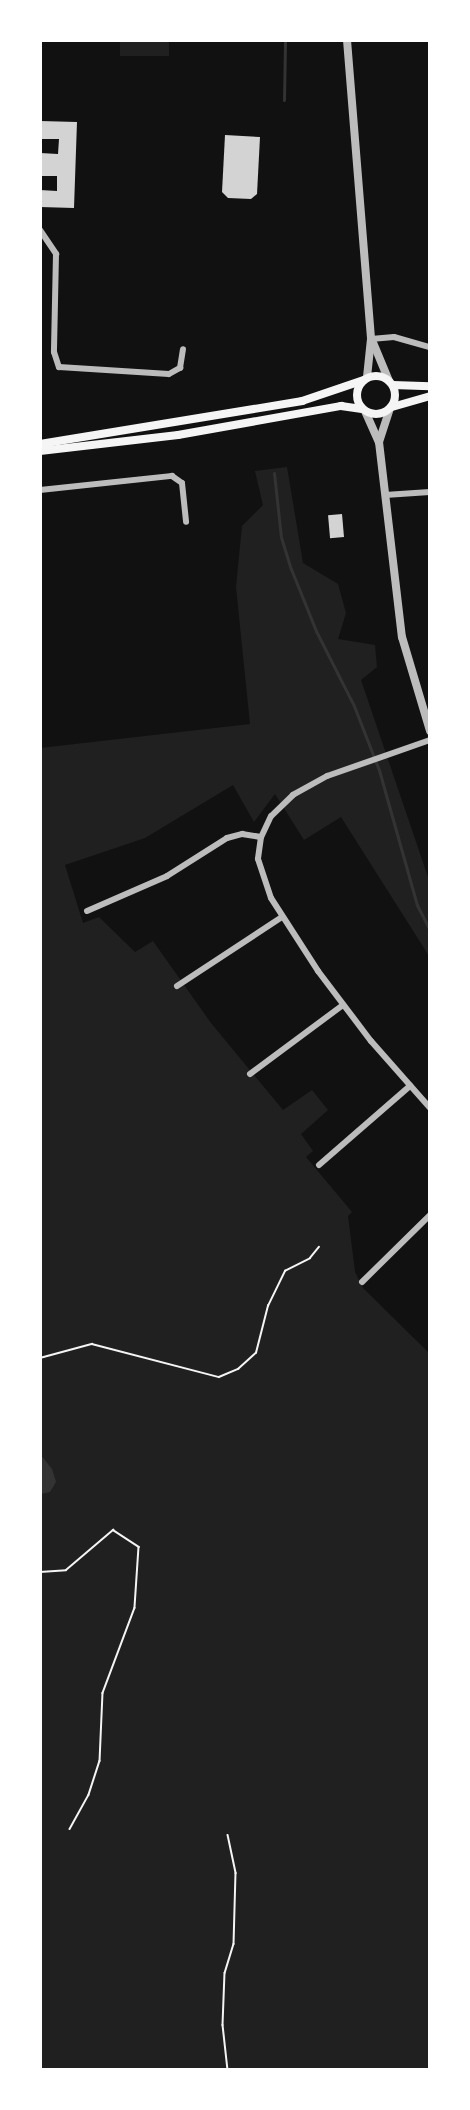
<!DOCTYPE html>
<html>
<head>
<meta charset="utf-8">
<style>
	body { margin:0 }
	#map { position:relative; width:470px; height:2110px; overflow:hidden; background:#111; font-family:Poppins,sans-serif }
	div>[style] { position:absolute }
	.green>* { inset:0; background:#202020; transform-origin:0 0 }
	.water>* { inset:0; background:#333 }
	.stream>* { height:3px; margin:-1.5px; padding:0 1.5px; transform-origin:1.5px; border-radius:1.5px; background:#333 }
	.building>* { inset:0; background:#d3d3d3; transform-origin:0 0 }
	.path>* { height:1.5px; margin:-0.75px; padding:0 0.75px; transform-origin:0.75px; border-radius:0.75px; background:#f5f5f5 }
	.minor>* { height:6px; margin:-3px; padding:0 3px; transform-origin:3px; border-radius:3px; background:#bcbcbc }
	.tertiary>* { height:8px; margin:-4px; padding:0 4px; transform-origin:4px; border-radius:4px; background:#bcbcbc }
	.secondary>* { height:8px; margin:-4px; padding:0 4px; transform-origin:4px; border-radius:4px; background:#f5f5f5 }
	.secondary>.ring { margin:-4px; padding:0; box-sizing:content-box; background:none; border:8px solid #f5f5f5; border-radius:50% }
	span { translate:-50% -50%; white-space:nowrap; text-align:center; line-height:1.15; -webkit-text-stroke:4.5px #fff; paint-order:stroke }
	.frame { position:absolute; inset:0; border:42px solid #fff; pointer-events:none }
</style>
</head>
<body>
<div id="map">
	<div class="green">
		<i style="left:120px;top:41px;width:49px;height:15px"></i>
		<i style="clip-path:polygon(287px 467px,303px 563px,338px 584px,346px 613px,338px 639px,375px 645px,377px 667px,361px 680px,429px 880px,429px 956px,341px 817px,304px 840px,275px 794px,254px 822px,233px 785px,145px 838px,65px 865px,83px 923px,99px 917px,135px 952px,153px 941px,211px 1023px,283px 1110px,312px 1090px,328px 1110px,301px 1134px,313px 1151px,306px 1157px,352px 1212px,348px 1216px,355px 1272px,363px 1288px,429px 1353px,429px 2069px,41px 2069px,40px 748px,250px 724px,236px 587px,242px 526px,263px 505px,255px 471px)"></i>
	</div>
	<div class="water">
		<i style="clip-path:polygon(40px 1454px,52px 1469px,56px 1482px,50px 1492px,41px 1494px)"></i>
	</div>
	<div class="stream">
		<i style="left:284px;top:100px;width:60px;rotate:-89deg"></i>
		<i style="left:274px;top:473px;width:64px;rotate:83.8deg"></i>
		<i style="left:281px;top:537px;width:34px;rotate:73deg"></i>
		<i style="left:291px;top:569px;width:67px;rotate:68deg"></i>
		<i style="left:316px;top:631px;width:84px;rotate:63.1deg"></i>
		<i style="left:354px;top:706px;width:69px;rotate:68.7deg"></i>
		<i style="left:379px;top:770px;width:140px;rotate:74.3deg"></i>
		<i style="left:417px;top:905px;width:29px;rotate:63deg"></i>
	</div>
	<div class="building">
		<i style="clip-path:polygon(40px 121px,77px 122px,74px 208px,40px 207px,40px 190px,57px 191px,57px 176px,40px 176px,40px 153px,58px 154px,59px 139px,40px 139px)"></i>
		<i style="clip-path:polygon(225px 135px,260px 137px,257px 194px,251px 199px,228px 198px,222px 192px)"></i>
		<i style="left:342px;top:514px;width:23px;height:14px;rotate:85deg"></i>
	</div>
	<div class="path">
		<i style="left:40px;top:1358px;width:54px;rotate:-15.1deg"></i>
		<i style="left:92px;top:1344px;width:131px;rotate:14.6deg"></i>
		<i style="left:219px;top:1377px;width:21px;rotate:-23deg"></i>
		<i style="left:238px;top:1369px;width:24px;rotate:-42deg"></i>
		<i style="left:256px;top:1353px;width:49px;rotate:-75.7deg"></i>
		<i style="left:268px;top:1306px;width:39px;rotate:-64deg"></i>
		<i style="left:285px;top:1271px;width:28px;rotate:-27deg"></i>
		<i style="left:310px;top:1258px;width:14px;rotate:-51deg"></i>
		<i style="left:40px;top:1572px;width:26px;rotate:-4deg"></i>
		<i style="left:66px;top:1570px;width:62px;rotate:-40.4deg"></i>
		<i style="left:113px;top:1530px;width:31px;rotate:33deg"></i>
		<i style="left:139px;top:1547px;width:61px;rotate:93.8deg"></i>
		<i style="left:135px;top:1608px;width:91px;rotate:110.6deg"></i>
		<i style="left:103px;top:1693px;width:68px;rotate:92.5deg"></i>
		<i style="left:100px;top:1761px;width:36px;rotate:108deg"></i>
		<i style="left:89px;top:1795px;width:39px;rotate:119deg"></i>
		<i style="left:228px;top:1835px;width:39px;rotate:78deg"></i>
		<i style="left:236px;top:1873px;width:71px;rotate:91.6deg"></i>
		<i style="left:234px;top:1944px;width:30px;rotate:107deg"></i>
		<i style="left:225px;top:1973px;width:52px;rotate:92.2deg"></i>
		<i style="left:223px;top:2025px;width:45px;rotate:83.7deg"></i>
	</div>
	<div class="minor">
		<i style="left:40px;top:230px;width:29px;rotate:56deg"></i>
		<i style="left:56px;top:254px;width:98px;rotate:91.2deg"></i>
		<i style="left:54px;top:352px;width:16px;rotate:72deg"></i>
		<i style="left:59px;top:367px;width:110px;rotate:3.6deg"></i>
		<i style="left:169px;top:374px;width:13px;rotate:-29deg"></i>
		<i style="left:180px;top:368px;width:19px;rotate:-81deg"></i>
		<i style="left:371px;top:339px;width:23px;rotate:-5deg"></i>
		<i style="left:394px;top:337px;width:37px;rotate:16deg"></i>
		<i style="left:40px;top:490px;width:133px;rotate:-6.1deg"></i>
		<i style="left:172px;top:476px;width:12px;rotate:35deg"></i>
		<i style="left:182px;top:483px;width:39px;rotate:84deg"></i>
		<i style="left:385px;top:495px;width:45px;rotate:-3.8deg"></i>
		<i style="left:430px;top:740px;width:109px;rotate:160.7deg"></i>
		<i style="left:327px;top:776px;width:39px;rotate:151deg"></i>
		<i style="left:293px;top:795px;width:30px;rotate:136deg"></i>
		<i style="left:271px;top:816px;width:23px;rotate:115deg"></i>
		<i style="left:261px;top:837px;width:22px;rotate:98deg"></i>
		<i style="left:258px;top:859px;width:41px;rotate:71.6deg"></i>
		<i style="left:271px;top:898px;width:87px;rotate:57.2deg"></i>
		<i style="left:318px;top:971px;width:88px;rotate:52.9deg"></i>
		<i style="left:371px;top:1041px;width:89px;rotate:48.6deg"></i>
		<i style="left:87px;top:911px;width:87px;rotate:-23.6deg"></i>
		<i style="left:167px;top:876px;width:71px;rotate:-32.3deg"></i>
		<i style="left:227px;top:838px;width:16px;rotate:-15deg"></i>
		<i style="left:242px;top:834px;width:19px;rotate:9deg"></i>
		<i style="left:177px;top:986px;width:126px;rotate:-33.3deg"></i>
		<i style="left:250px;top:1074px;width:116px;rotate:-36.6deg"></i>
		<i style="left:319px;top:1165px;width:121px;rotate:-41deg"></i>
		<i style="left:362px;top:1282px;width:95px;rotate:-44.6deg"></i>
	</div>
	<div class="tertiary">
		<i style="left:347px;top:40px;width:300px;rotate:85.4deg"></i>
		<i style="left:371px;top:339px;width:39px;rotate:96deg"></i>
		<i style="left:372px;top:340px;width:44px;rotate:67.5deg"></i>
		<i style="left:365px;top:411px;width:34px;rotate:66deg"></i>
		<i style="left:379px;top:442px;width:196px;rotate:83.3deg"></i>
		<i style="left:402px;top:637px;width:98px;rotate:73.4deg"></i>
		<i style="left:379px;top:442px;width:35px;rotate:-72deg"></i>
	</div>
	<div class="secondary">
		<i class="ring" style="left:357px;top:376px;width:30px;height:30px"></i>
		<i style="left:393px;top:385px;width:37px;rotate:2deg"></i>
		<i style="left:392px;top:407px;width:40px;rotate:-16deg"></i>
		<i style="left:40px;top:444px;width:266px;rotate:-9.3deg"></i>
		<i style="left:302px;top:401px;width:65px;rotate:-18.7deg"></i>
		<i style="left:40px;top:451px;width:139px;rotate:-6.6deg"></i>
		<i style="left:178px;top:435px;width:166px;rotate:-10.1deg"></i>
		<i style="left:341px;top:406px;width:21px;rotate:8deg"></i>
	</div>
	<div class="frame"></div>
</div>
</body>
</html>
